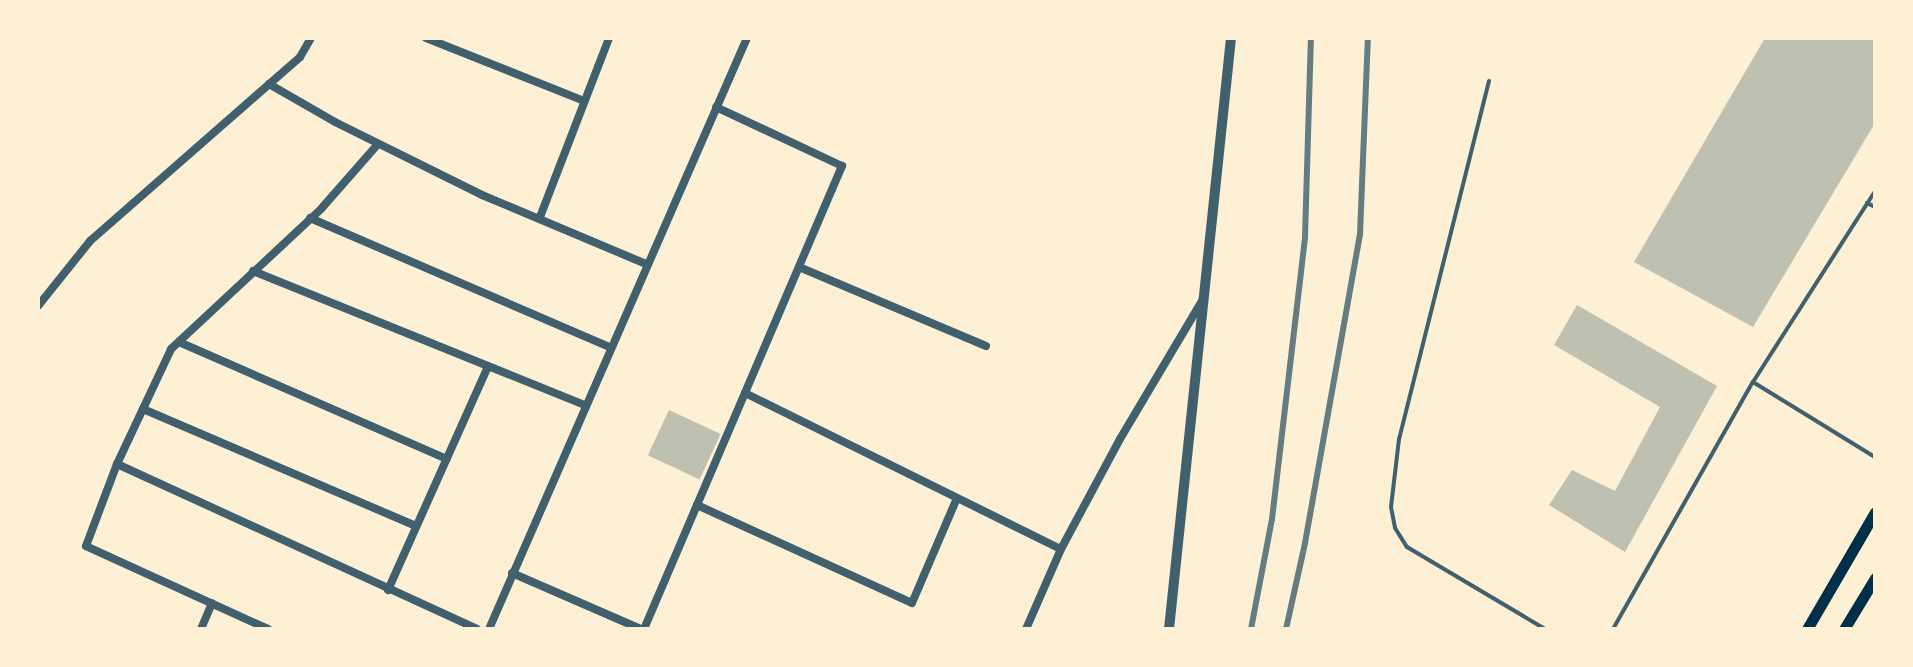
<!DOCTYPE html>
<html>
<head>
<meta charset="utf-8">
<style>
	body { margin:0 }
	#map { position:relative; width:1913px; height:667px; overflow:hidden; background:#fdf0d5; font-family:Cabin,sans-serif }
	div>[style] { position:absolute }
	.building>* { inset:0; background:#bec0b2; transform-origin:0 0 }
	.service>* { height:4px; margin:-2px; padding:0 2px; transform-origin:2px; border-radius:2px; background:#3f606c }
	.minor>* { height:8px; margin:-4px; padding:0 4px; transform-origin:4px; border-radius:4px; background:#3f606c }
	.tertiary>* { height:10px; margin:-5px; padding:0 5px; transform-origin:5px; border-radius:5px; background:#3f606c }
	.secondary>* { height:11px; margin:-5.5px; padding:0 5.5px; transform-origin:5.5px; border-radius:5.5px; background:#003049 }
	.rail>* { height:6px; margin:-3px; padding:0 3px; transform-origin:3px; border-radius:3px; background:#657d81 }
	span { translate:-50% -50%; white-space:nowrap; text-align:center; line-height:1.15; -webkit-text-stroke:6px #fdf0d5; paint-order:stroke }
	.frame { position:absolute; inset:0; border:40px solid #fdf0d5; pointer-events:none }
</style>
</head>
<body>
<div id="map">
	<div class="building">
		<i style="clip-path:polygon(1765px 38px,1875px 38px,1875px 123px,1753px 327px,1634px 262px)"></i>
		<i style="clip-path:polygon(1577px 305px,1717px 386px,1625px 552px,1549px 505px,1572px 470px,1615px 491px,1660px 407px,1554px 345px)"></i>
		<i style="left:669px;top:410px;width:57px;height:50px;rotate:25deg"></i>
	</div>
	<div class="service">
		<i style="left:1489px;top:81px;width:369px;rotate:104.1deg"></i>
		<i style="left:1399px;top:439px;width:68px;rotate:96.7deg"></i>
		<i style="left:1391px;top:507px;width:21px;rotate:79deg"></i>
		<i style="left:1395px;top:528px;width:22px;rotate:58deg"></i>
		<i style="left:1407px;top:547px;width:161px;rotate:30.7deg"></i>
		<i style="left:1867px;top:203px;width:9px;rotate:27deg"></i>
		<i style="left:1753px;top:382px;width:227px;rotate:-57.4deg"></i>
		<i style="left:1613px;top:629px;width:284px;rotate:-60.5deg"></i>
		<i style="left:1753px;top:382px;width:143px;rotate:31.6deg"></i>
	</div>
	<div class="minor">
		<i style="left:426px;top:38px;width:170px;rotate:21.7deg"></i>
		<i style="left:269px;top:84px;width:76px;rotate:29.9deg"></i>
		<i style="left:335px;top:122px;width:164px;rotate:26.4deg"></i>
		<i style="left:482px;top:195px;width:178px;rotate:22.8deg"></i>
		<i style="left:540px;top:217px;width:192px;rotate:-68.9deg"></i>
		<i style="left:310px;top:218px;width:327px;rotate:23.3deg"></i>
		<i style="left:799px;top:267px;width:203px;rotate:22.9deg"></i>
		<i style="left:253px;top:271px;width:358px;rotate:22deg"></i>
		<i style="left:38px;top:306px;width:83px;rotate:-51.3deg"></i>
		<i style="left:90px;top:241px;width:279px;rotate:-41.2deg"></i>
		<i style="left:300px;top:57px;width:22px;rotate:-60deg"></i>
		<i style="left:179px;top:342px;width:292px;rotate:23.6deg"></i>
		<i style="left:745px;top:393px;width:352px;rotate:26.3deg"></i>
		<i style="left:143px;top:409px;width:297px;rotate:23.2deg"></i>
		<i style="left:117px;top:464px;width:396px;rotate:24.6deg"></i>
		<i style="left:697px;top:505px;width:236px;rotate:24.5deg"></i>
		<i style="left:912px;top:603px;width:114px;rotate:-66.8deg"></i>
		<i style="left:512px;top:573px;width:141px;rotate:23.5deg"></i>
		<i style="left:388px;top:590px;width:245px;rotate:-65.9deg"></i>
		<i style="left:201px;top:629px;width:28px;rotate:-67deg"></i>
		<i style="left:268px;top:629px;width:200px;rotate:-155.5deg"></i>
		<i style="left:86px;top:546px;width:88px;rotate:-69.3deg"></i>
		<i style="left:117px;top:464px;width:127px;rotate:-64.8deg"></i>
		<i style="left:171px;top:349px;width:205px;rotate:-43deg"></i>
		<i style="left:321px;top:209px;width:86px;rotate:-48.8deg"></i>
		<i style="left:489px;top:629px;width:645px;rotate:-66.42deg"></i>
		<i style="left:644px;top:629px;width:504px;rotate:-66.85deg"></i>
		<i style="left:842px;top:166px;width:139px;rotate:-154.9deg"></i>
		<i style="left:1026px;top:629px;width:87px;rotate:-66.4deg"></i>
		<i style="left:1061px;top:549px;width:125px;rotate:-61.8deg"></i>
		<i style="left:1120px;top:439px;width:163px;rotate:-59.3deg"></i>
	</div>
	<div class="tertiary">
		<i style="left:1169px;top:629px;width:594px;rotate:-84.01deg"></i>
	</div>
	<div class="secondary">
		<i style="left:1807px;top:629px;width:135px;rotate:-59.8deg"></i>
		<i style="left:1844px;top:629px;width:60px;rotate:-58.7deg"></i>
	</div>
	<div class="rail">
		<i style="left:1251px;top:629px;width:112px;rotate:-79.2deg"></i>
		<i style="left:1272px;top:519px;width:284px;rotate:-83.3deg"></i>
		<i style="left:1305px;top:237px;width:199px;rotate:-88.3deg"></i>
		<i style="left:1286px;top:629px;width:88px;rotate:-77.5deg"></i>
		<i style="left:1305px;top:543px;width:314px;rotate:-79.9deg"></i>
		<i style="left:1360px;top:234px;width:196px;rotate:-87.7deg"></i>
	</div>
	<div class="frame"></div>
</div>
</body>
</html>
